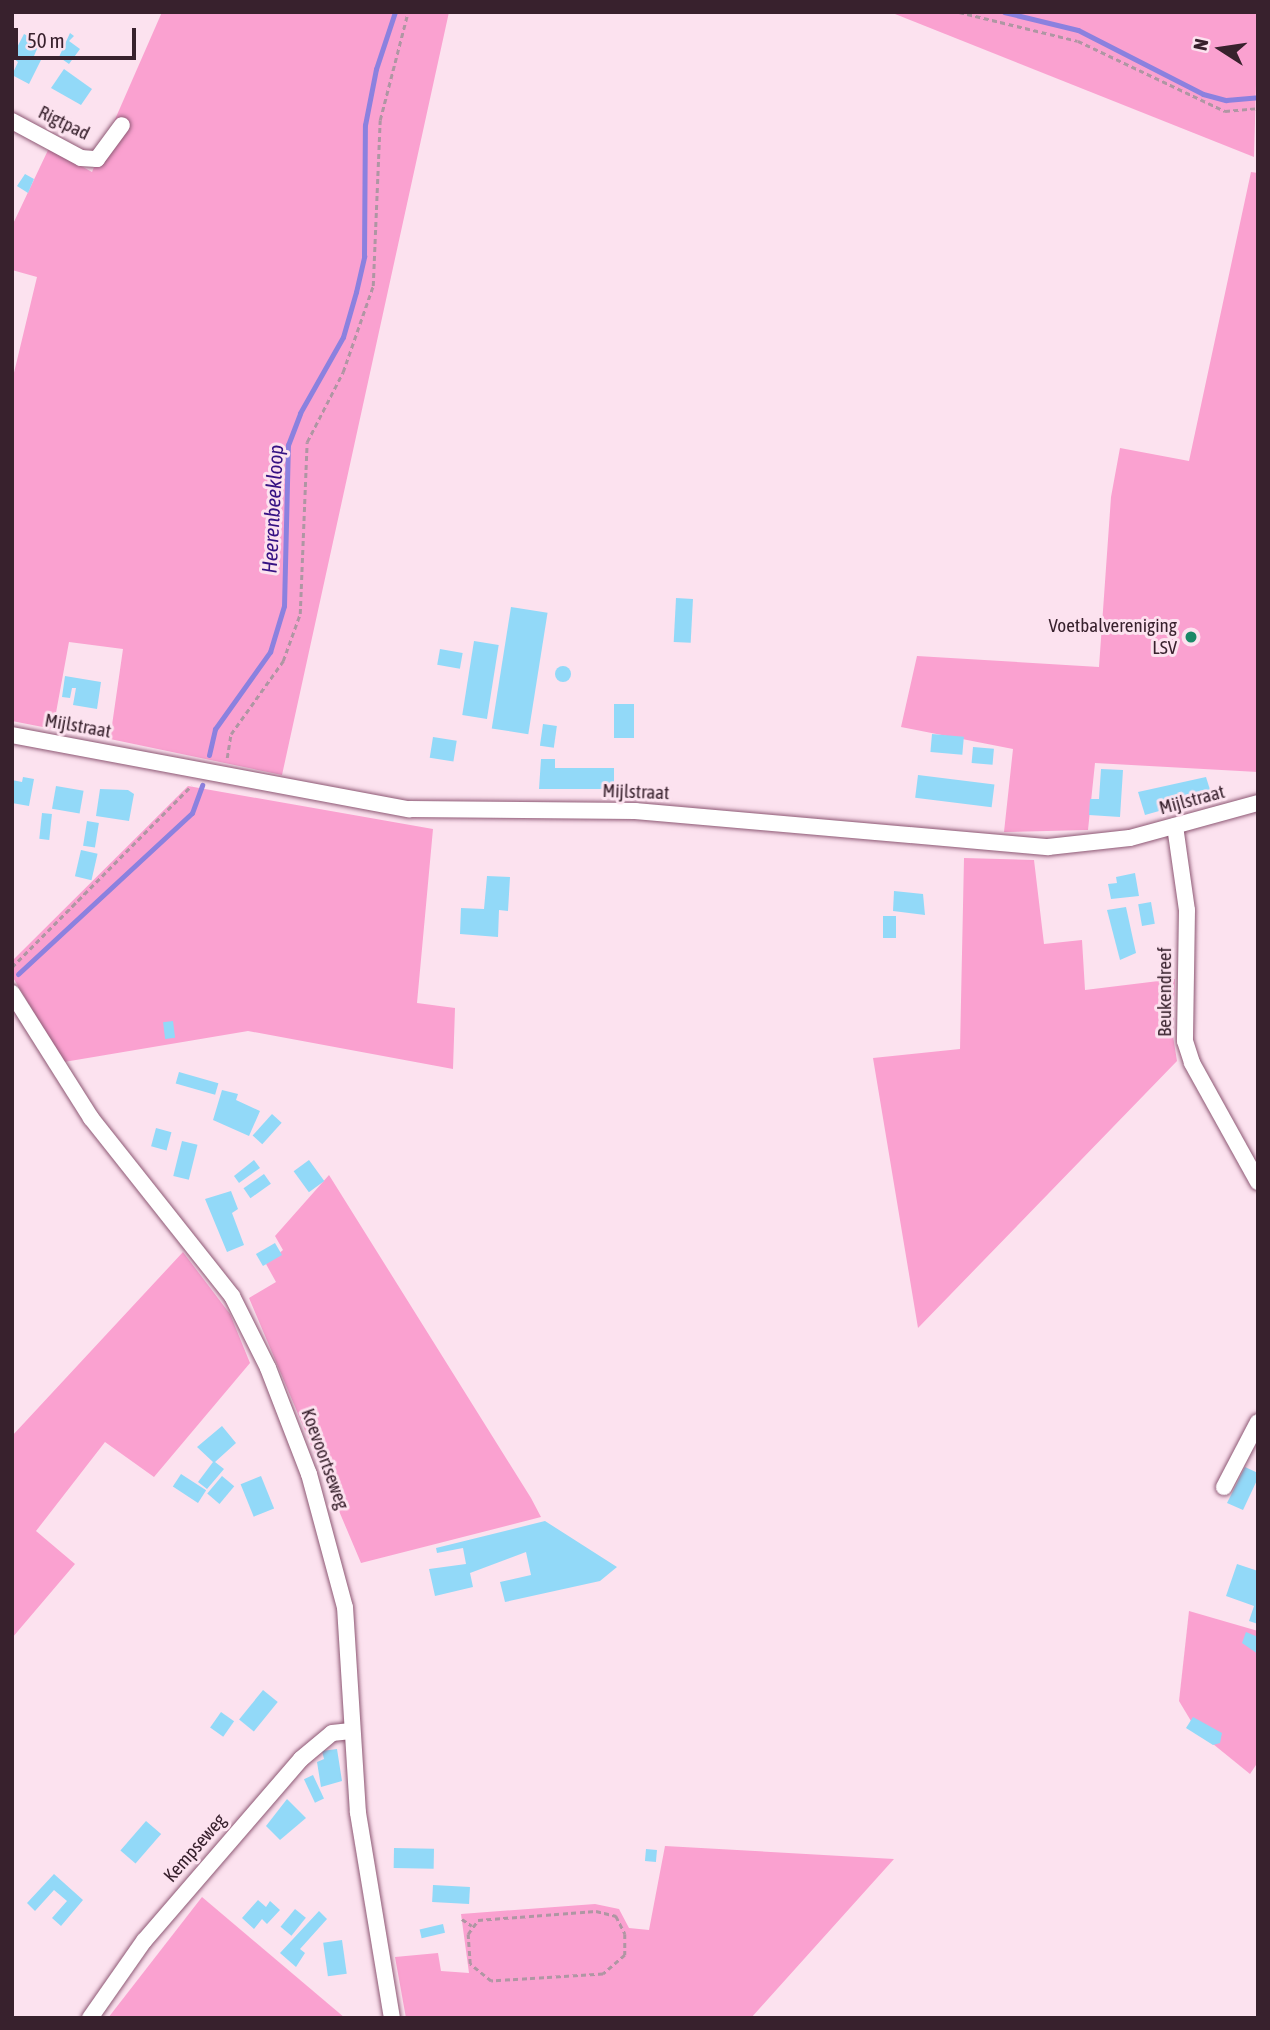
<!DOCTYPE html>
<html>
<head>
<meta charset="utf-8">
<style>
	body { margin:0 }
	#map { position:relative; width:1270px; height:2030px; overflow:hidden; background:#fce2ef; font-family:"Asap Condensed",sans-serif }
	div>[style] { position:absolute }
	.green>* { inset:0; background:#faa1d0 }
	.stream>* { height:5px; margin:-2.5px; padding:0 2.5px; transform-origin:2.5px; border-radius:2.5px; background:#8b81df }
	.building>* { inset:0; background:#92d9f8; transform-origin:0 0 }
	.round { border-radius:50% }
	.path>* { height:2.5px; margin-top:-1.25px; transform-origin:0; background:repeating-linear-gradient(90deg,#af96a3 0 5px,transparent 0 8.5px) }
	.roads { filter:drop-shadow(0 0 2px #8d5874) drop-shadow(0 0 2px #8d5874) }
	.minor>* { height:16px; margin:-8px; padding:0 8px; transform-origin:8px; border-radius:8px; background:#fff }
	.dots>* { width:19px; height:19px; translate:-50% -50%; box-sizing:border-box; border:4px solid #fce2ef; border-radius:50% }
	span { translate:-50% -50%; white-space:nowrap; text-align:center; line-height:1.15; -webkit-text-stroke:6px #fce2ef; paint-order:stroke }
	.street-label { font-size:19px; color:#38212d }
	.poi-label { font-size:19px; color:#38212d }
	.right { translate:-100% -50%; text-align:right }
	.water-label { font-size:21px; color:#361283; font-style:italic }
	.frame { position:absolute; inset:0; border:14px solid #38212d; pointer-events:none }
	.north { position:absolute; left:1186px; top:14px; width:70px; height:70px; -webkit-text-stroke:5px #fce2ef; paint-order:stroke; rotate:282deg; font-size:19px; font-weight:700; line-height:28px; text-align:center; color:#38212d }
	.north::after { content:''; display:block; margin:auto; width:24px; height:32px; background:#38212d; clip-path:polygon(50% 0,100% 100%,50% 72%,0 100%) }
	.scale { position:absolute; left:14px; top:28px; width:122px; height:32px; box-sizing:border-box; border:4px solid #38212d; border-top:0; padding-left:9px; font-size:21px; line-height:24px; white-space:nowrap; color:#38212d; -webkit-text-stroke:5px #fce2ef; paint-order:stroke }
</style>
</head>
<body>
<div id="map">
	<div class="green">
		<i style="clip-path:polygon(162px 12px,449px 12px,282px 775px,110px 739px,123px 649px,69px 642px,53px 729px,12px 721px,12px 381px,37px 277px,12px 270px,12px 226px,49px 148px,92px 172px)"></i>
		<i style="clip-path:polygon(890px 12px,1258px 12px,1254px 157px)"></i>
		<i style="clip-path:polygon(1251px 172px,1258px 173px,1258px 772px,1095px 763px,1088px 830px,1004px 832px,1013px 749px,901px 727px,917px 656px,1099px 667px,1111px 497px,1120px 448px,1189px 461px)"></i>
		<i style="clip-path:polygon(188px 786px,433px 829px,417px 1003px,455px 1008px,453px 1069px,248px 1031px,64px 1062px,12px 976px,12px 961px)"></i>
		<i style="clip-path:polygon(964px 858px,1034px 860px,1044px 944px,1082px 940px,1085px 990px,1175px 979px,1173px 1036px,1177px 1061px,918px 1328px,873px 1058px,960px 1049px)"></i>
		<i style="clip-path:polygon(329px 1175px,531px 1498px,541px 1517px,361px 1563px,249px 1298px,276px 1282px,266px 1264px,283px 1250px,275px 1236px)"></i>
		<i style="clip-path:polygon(183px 1252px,230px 1314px,250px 1363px,154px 1477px,105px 1442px,36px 1531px,75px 1564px,12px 1638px,12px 1436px)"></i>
		<i style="clip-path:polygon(1189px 1611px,1258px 1631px,1258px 1762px,1250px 1774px,1197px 1731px,1179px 1701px)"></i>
		<i style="clip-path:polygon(665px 1846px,894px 1859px,751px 2018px,406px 2018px,395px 1957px,438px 1953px,441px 1971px,469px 1973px,461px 1914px,595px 1904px,619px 1909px,629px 1928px,649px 1930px)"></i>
		<i style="clip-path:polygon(202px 1897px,345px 2018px,108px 2018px)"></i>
	</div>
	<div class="stream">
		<i style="left:1004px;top:12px;width:76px;rotate:13.7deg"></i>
		<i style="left:1078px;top:30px;width:140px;rotate:27.1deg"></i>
		<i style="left:1203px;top:94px;width:24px;rotate:15deg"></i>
		<i style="left:1226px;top:100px;width:32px;rotate:-5deg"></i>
		<i style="left:209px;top:755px;width:27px;rotate:-77deg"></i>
		<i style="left:215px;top:729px;width:95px;rotate:-54.5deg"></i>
		<i style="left:270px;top:652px;width:48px;rotate:-73.1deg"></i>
		<i style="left:284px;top:606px;width:161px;rotate:-88.6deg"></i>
		<i style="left:288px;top:445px;width:34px;rotate:-69deg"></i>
		<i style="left:300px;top:413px;width:87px;rotate:-60.5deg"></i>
		<i style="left:343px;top:337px;width:47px;rotate:-73.9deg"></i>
		<i style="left:356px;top:292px;width:37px;rotate:-77deg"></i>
		<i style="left:364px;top:256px;width:131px;rotate:-89.6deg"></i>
		<i style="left:365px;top:125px;width:57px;rotate:-78.9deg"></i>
		<i style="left:376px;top:69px;width:60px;rotate:-71.6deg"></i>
		<i style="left:18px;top:974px;width:237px;rotate:-42.8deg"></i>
		<i style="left:192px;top:813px;width:30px;rotate:-70deg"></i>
	</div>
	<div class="building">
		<i style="clip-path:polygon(70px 33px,74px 36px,69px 41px,80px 49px,69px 64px,59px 57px)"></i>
		<i style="clip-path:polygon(24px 34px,40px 42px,34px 56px,41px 60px,29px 84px,12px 75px,18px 62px,12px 57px)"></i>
		<i style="clip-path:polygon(64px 69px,92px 89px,81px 105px,51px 88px)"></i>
		<i style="clip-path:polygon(25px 174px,34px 179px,28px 193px,17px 186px)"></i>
		<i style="left:676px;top:598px;width:17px;height:44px;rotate:3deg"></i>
		<i style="left:511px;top:607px;width:37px;height:123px;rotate:9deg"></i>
		<i style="left:474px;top:641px;width:25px;height:75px;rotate:9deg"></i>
		<i style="left:440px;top:649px;width:23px;height:16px;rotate:10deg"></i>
		<i class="round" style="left:555px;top:666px;width:16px;height:16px"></i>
		<i style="clip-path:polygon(65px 676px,101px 682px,97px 709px,73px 705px,76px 688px,72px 688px,70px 698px,62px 697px)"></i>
		<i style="left:614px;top:704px;width:20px;height:34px"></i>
		<i style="left:543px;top:724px;width:14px;height:22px;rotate:8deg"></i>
		<i style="left:932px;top:734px;width:32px;height:18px;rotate:5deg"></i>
		<i style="left:433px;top:737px;width:24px;height:21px;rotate:9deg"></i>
		<i style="left:973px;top:747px;width:21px;height:16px;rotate:5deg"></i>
		<i style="clip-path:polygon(541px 759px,555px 759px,555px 768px,614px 768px,614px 789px,539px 789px)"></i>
		<i style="clip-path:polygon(1101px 769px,1123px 770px,1120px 817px,1089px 815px,1090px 799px,1099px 799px)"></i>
		<i style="left:918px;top:775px;width:77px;height:23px;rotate:7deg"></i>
		<i style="clip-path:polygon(23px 777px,34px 779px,29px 806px,12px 803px,12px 780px,22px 782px)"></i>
		<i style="clip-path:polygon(1206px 777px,1212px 796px,1145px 815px,1138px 792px)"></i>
		<i style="left:56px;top:786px;width:28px;height:23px;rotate:10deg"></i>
		<i style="clip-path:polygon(100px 789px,128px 790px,134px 794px,129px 821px,96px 816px)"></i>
		<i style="left:42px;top:813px;width:10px;height:26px;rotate:6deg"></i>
		<i style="left:87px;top:821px;width:12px;height:25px;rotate:9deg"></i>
		<i style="left:81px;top:850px;width:17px;height:27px;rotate:13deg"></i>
		<i style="clip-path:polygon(1135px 873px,1139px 896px,1111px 899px,1108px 884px,1117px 883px,1116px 877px)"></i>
		<i style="clip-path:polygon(487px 876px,510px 877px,508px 911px,499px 910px,498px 937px,460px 934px,461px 908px,484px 909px)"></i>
		<i style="clip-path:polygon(894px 891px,923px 894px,925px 915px,893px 911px)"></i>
		<i style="left:1151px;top:902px;width:22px;height:13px;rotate:80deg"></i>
		<i style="clip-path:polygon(1126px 907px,1136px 953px,1120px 960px,1107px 910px)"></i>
		<i style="left:883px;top:916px;width:13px;height:22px"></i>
		<i style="left:173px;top:1021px;width:17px;height:10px;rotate:83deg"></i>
		<i style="left:179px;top:1072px;width:41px;height:12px;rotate:16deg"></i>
		<i style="clip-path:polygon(222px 1090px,238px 1094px,236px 1100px,260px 1111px,249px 1136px,213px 1120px)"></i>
		<i style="left:272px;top:1114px;width:13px;height:29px;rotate:42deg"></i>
		<i style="left:156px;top:1128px;width:16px;height:19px;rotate:15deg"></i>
		<i style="left:182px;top:1141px;width:16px;height:36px;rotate:14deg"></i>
		<i style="clip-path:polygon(254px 1160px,260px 1168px,239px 1183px,234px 1176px)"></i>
		<i style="left:309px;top:1160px;width:26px;height:19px;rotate:54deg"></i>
		<i style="left:264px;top:1174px;width:12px;height:25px;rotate:55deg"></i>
		<i style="clip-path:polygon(231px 1191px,238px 1209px,232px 1213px,244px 1245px,227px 1252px,205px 1199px)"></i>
		<i style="left:275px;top:1243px;width:14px;height:22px;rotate:60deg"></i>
		<i style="clip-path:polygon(222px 1426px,236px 1443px,215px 1462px,224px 1469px,207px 1489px,198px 1482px,213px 1462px,197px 1447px)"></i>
		<i style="clip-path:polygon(1245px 1467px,1258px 1473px,1258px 1478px,1243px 1510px,1227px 1503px)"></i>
		<i style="left:181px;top:1474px;width:30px;height:15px;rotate:33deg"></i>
		<i style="left:222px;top:1476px;width:16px;height:23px;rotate:40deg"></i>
		<i style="left:261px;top:1476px;width:35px;height:22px;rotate:68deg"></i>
		<i style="clip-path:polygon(545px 1521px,617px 1567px,600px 1581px,505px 1602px,500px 1582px,531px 1575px,526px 1552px,470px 1573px,473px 1587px,435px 1596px,429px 1569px,466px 1564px,463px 1548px,437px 1553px,436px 1548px)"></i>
		<i style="clip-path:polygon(1237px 1564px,1258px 1571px,1258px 1624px,1249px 1621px,1254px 1606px,1226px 1596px)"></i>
		<i style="clip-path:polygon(1246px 1632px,1258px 1637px,1258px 1654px,1242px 1643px)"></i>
		<i style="left:263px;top:1690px;width:19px;height:38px;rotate:39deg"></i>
		<i style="left:221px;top:1712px;width:16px;height:19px;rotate:35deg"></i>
		<i style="clip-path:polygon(1193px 1717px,1222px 1733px,1220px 1743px,1213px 1745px,1186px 1728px)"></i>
		<i style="clip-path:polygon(337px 1749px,342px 1781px,321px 1787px,317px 1762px,324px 1759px,322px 1751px)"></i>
		<i style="left:313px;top:1775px;width:26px;height:10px;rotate:65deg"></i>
		<i style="clip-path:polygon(287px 1799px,306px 1818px,280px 1840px,266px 1826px)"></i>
		<i style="left:146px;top:1821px;width:20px;height:39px;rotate:41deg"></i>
		<i style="left:394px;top:1848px;width:40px;height:20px;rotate:1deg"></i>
		<i style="left:646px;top:1849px;width:11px;height:12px;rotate:5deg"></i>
		<i style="clip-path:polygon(54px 1874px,83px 1900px,61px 1926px,52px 1918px,67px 1901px,54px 1890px,35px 1911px,27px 1903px)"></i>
		<i style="left:433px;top:1885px;width:37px;height:17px;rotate:3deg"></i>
		<i style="clip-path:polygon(258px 1900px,266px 1907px,270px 1901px,280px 1910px,267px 1924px,262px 1919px,254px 1929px,242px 1918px)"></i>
		<i style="left:295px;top:1909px;width:14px;height:23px;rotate:39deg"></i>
		<i style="clip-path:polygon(319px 1911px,327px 1919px,300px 1949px,305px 1953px,296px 1967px,280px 1953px)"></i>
		<i style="left:443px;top:1924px;width:9px;height:24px;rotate:77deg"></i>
		<i style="left:342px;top:1940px;width:34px;height:19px;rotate:82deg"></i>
	</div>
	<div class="path">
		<i style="left:959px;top:12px;width:122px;rotate:13.7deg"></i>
		<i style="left:1078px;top:41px;width:163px;rotate:25.5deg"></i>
		<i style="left:1225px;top:111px;width:33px;rotate:-5deg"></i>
		<i style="left:227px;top:758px;width:24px;rotate:-81deg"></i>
		<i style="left:231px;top:734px;width:90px;rotate:-54.5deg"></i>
		<i style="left:283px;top:661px;width:50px;rotate:-70.1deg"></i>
		<i style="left:300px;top:614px;width:172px;rotate:-87.7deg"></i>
		<i style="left:307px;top:442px;width:79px;rotate:-62.8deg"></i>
		<i style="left:343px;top:372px;width:91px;rotate:-70.8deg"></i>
		<i style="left:373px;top:286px;width:166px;rotate:-87.6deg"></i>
		<i style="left:380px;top:120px;width:112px;rotate:-75.5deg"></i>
		<i style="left:12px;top:967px;width:255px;rotate:-45.3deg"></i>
		<i style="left:596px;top:1911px;width:21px;rotate:14deg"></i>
		<i style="left:616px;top:1916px;width:20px;rotate:63deg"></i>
		<i style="left:625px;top:1934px;width:21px;rotate:90deg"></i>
		<i style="left:625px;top:1955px;width:29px;rotate:139deg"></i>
		<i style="left:603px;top:1974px;width:112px;rotate:176.4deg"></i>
		<i style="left:491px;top:1981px;width:27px;rotate:-141deg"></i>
		<i style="left:470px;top:1964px;width:30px;rotate:-94deg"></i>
		<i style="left:468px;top:1934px;width:17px;rotate:-54deg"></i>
		<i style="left:478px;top:1920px;width:118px;rotate:-4.4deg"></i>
		<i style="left:462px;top:1919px;width:12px;rotate:35deg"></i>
	</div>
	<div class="roads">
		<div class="minor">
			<i style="left:12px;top:121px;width:78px;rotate:28.2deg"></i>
			<i style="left:81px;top:158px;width:16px;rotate:4deg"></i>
			<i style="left:97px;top:159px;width:42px;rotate:-53.7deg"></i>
			<i style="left:12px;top:735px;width:404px;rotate:10.6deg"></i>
			<i style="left:409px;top:809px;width:226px;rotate:0.5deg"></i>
			<i style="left:635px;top:811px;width:415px;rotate:5deg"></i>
			<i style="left:1048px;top:847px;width:82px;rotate:-6.3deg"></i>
			<i style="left:1130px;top:838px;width:133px;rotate:-15.3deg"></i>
			<i style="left:1175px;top:826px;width:85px;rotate:81.9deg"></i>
			<i style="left:1187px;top:910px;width:131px;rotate:90.9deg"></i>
			<i style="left:1185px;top:1041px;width:23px;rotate:72deg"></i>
			<i style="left:1192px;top:1063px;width:136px;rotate:61deg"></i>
			<i style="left:12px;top:993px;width:148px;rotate:57.7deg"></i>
			<i style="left:91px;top:1118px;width:227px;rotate:51.6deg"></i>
			<i style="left:232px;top:1296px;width:80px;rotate:63.4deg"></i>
			<i style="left:268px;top:1368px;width:114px;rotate:68.9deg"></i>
			<i style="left:309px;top:1474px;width:138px;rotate:74.9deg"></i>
			<i style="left:345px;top:1607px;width:206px;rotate:86.4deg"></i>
			<i style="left:358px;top:1813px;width:208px;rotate:80.6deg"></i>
			<i style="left:1224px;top:1487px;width:73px;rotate:-62.4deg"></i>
			<i style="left:90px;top:2018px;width:94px;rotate:-55deg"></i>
			<i style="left:144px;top:1941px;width:240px;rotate:-49.2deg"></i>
			<i style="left:301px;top:1759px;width:40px;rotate:-40deg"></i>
			<i style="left:332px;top:1733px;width:19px;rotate:-6deg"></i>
		</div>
	</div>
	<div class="dots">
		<i style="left:1191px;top:637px;background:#1b8968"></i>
	</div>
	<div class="street-label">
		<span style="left:64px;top:123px;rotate:26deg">Rigtpad</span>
		<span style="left:78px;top:726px;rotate:10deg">Mijlstraat</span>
		<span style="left:636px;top:792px;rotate:2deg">Mijlstraat</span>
		<span style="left:1192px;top:800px;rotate:-15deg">Mijlstraat</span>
		<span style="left:1165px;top:992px;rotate:-90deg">Beukendreef</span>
		<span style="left:325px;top:1459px;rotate:70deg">Koevoortseweg</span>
		<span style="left:195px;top:1848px;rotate:-49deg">Kempseweg</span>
	</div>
	<div class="poi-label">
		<span class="right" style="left:1177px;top:637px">Voetbalvereniging<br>LSV</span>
	</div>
	<div class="water-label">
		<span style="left:272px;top:509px;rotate:-87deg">Heerenbeekloop</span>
	</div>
	<div class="frame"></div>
	<div class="north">N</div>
	<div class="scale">50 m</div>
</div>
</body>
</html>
